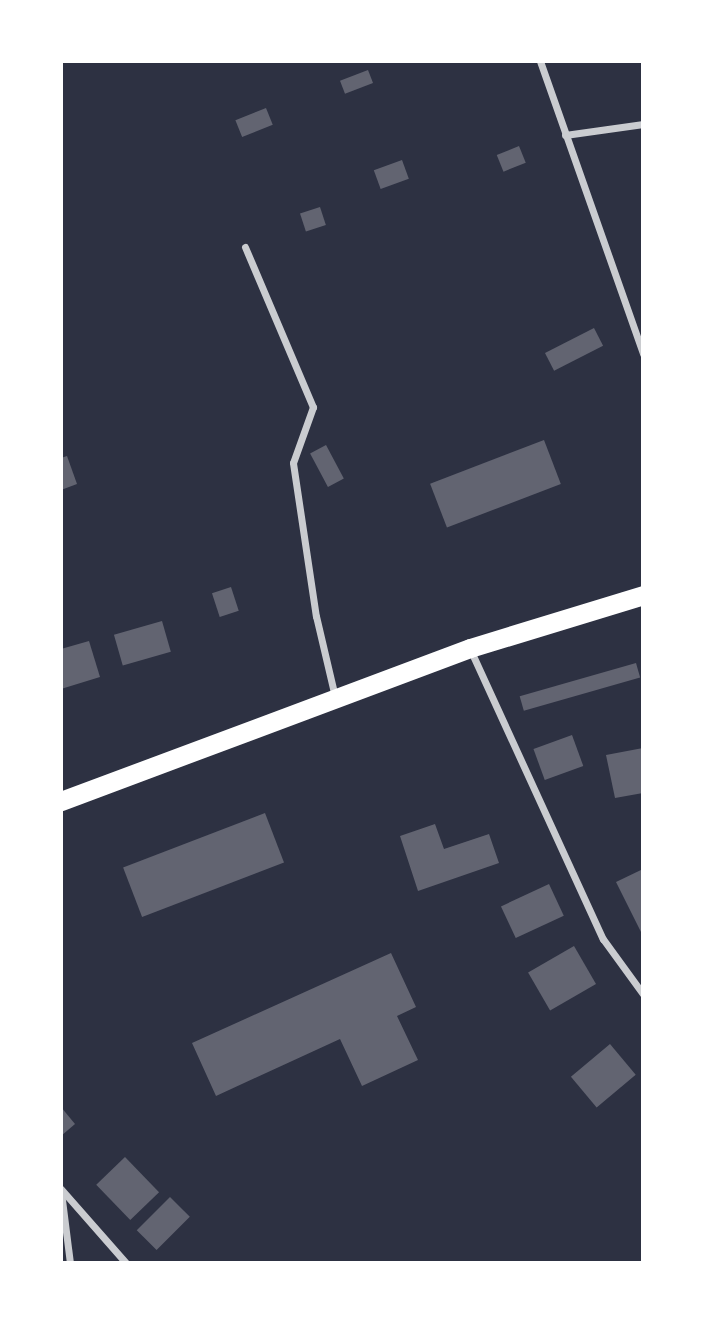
<!DOCTYPE html>
<html>
<head>
<meta charset="utf-8">
<style>
	body { margin:0 }
	#map { position:relative; width:704px; height:1324px; overflow:hidden; background:#2d3142; font-family:Lato,sans-serif }
	div>[style] { position:absolute }
	.building>* { inset:0; background:#626471; transform-origin:0 0 }
	.minor>* { height:7px; margin:-3.5px; padding:0 3.5px; transform-origin:3.5px; border-radius:3.5px; background:#caccd0 }
	.trunk>* { height:19px; margin:-9.5px; padding:0 9.5px; transform-origin:9.5px; border-radius:9.5px; background:#fff }
	span { translate:-50% -50%; white-space:nowrap; text-align:center; line-height:1.15; -webkit-text-stroke:6px #fff; paint-order:stroke }
	.frame { position:absolute; inset:0; border:63px solid #fff; pointer-events:none }
</style>
</head>
<body>
<div id="map">
	<div class="building">
		<i style="left:368px;top:70px;width:14px;height:30px;rotate:69deg"></i>
		<i style="left:266px;top:108px;width:18px;height:33px;rotate:68deg"></i>
		<i style="left:519px;top:146px;width:18px;height:24px;rotate:68deg"></i>
		<i style="left:402px;top:160px;width:20px;height:30px;rotate:70deg"></i>
		<i style="left:320px;top:207px;width:19px;height:21px;rotate:72deg"></i>
		<i style="left:594px;top:328px;width:20px;height:55px;rotate:63deg"></i>
		<i style="left:544px;top:440px;width:47px;height:122px;rotate:69deg"></i>
		<i style="left:326px;top:445px;width:38px;height:18px;rotate:62deg"></i>
		<i style="clip-path:polygon(67px 456px,77px 484px,61px 490px,61px 458px)"></i>
		<i style="left:231px;top:587px;width:25px;height:20px;rotate:72deg"></i>
		<i style="left:162px;top:621px;width:32px;height:50px;rotate:74deg"></i>
		<i style="clip-path:polygon(89px 641px,100px 677px,61px 689px,61px 649px)"></i>
		<i style="left:636px;top:663px;width:15px;height:121px;rotate:74deg"></i>
		<i style="left:572px;top:735px;width:33px;height:41px;rotate:70deg"></i>
		<i style="clip-path:polygon(643px 748px,643px 793px,615px 798px,606px 755px)"></i>
		<i style="left:265px;top:813px;width:53px;height:152px;rotate:69deg"></i>
		<i style="clip-path:polygon(435px 824px,444px 849px,489px 834px,499px 863px,418px 891px,400px 836px)"></i>
		<i style="clip-path:polygon(643px 869px,643px 936px,616px 882px)"></i>
		<i style="left:549px;top:884px;width:35px;height:53px;rotate:65deg"></i>
		<i style="left:574px;top:946px;width:44px;height:53px;rotate:60deg"></i>
		<i style="clip-path:polygon(391px 953px,416px 1007px,397px 1016px,418px 1060px,362px 1086px,340px 1039px,216px 1096px,192px 1043px)"></i>
		<i style="left:610px;top:1044px;width:40px;height:51px;rotate:50deg"></i>
		<i style="clip-path:polygon(61px 1107px,75px 1124px,61px 1136px)"></i>
		<i style="left:125px;top:1157px;width:49px;height:40px;rotate:46deg"></i>
		<i style="left:170px;top:1197px;width:28px;height:47px;rotate:45deg"></i>
	</div>
	<div class="minor">
		<i style="left:540px;top:61px;width:311px;rotate:70.6deg"></i>
		<i style="left:565px;top:135px;width:79px;rotate:-8deg"></i>
		<i style="left:245px;top:247px;width:174px;rotate:67deg"></i>
		<i style="left:313px;top:407px;width:59px;rotate:109.7deg"></i>
		<i style="left:293px;top:463px;width:155px;rotate:81.5deg"></i>
		<i style="left:316px;top:616px;width:83px;rotate:76.8deg"></i>
		<i style="left:470px;top:649px;width:319px;rotate:65.4deg"></i>
		<i style="left:603px;top:939px;width:68px;rotate:54deg"></i>
		<i style="left:61px;top:1189px;width:98px;rotate:48.7deg"></i>
		<i style="left:61px;top:1192px;width:72px;rotate:82.8deg"></i>
	</div>
	<div class="trunk">
		<i style="left:61px;top:801px;width:437px;rotate:-20.5deg"></i>
		<i style="left:470px;top:648px;width:181px;rotate:-17deg"></i>
	</div>
	<div class="frame"></div>
</div>
</body>
</html>
